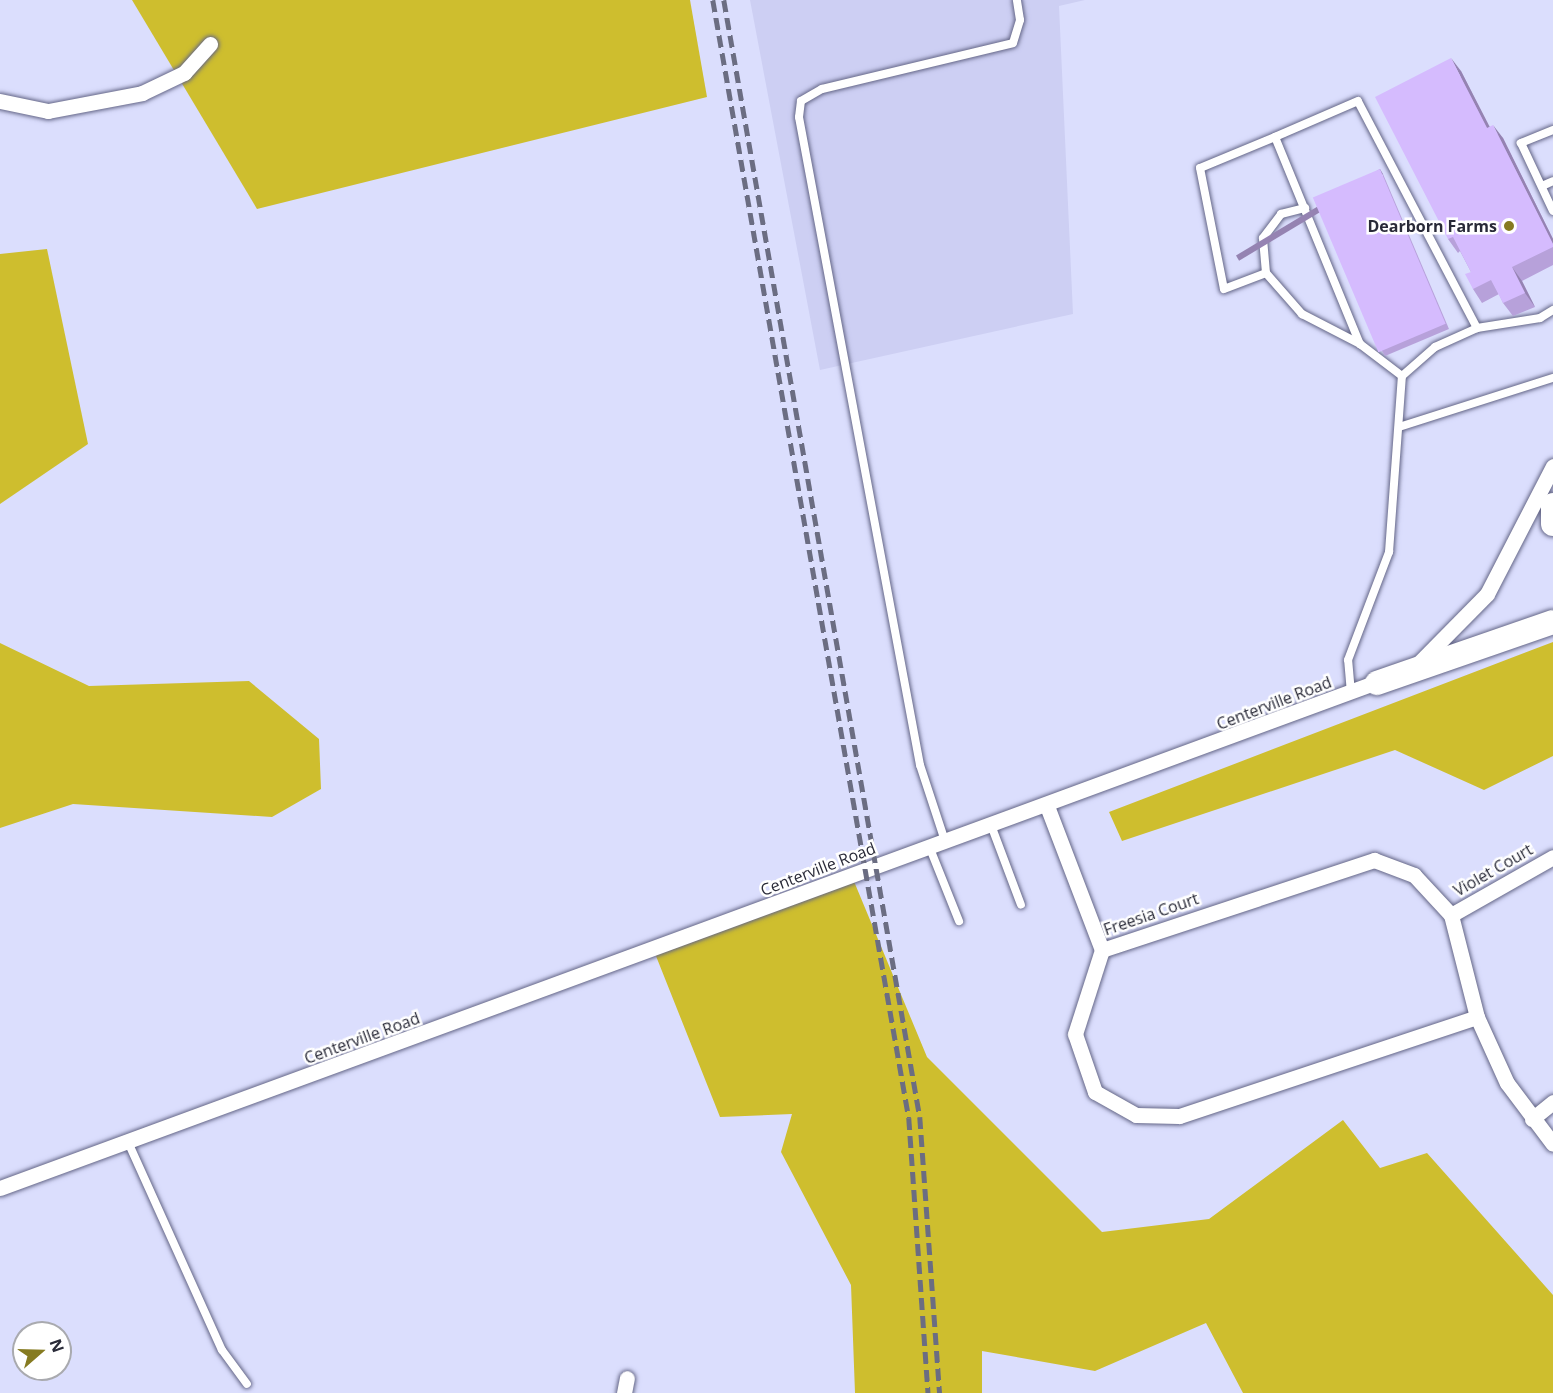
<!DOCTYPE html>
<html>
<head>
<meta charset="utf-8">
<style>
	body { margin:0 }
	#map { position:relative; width:1553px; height:1393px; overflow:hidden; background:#dbdefd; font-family:"Open Sans",sans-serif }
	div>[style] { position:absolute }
	.built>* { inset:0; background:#cdcff3 }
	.green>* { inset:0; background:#cebe2e }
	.roads { filter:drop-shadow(0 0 2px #646687) drop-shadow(0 0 2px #646687) }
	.service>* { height:8px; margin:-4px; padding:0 4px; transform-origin:4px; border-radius:4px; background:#fff }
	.minor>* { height:15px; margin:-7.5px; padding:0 7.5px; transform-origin:7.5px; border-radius:7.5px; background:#fff }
	.trunk>* { height:24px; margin:-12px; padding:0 12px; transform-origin:12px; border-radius:12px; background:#fff }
	.rail>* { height:4.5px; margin-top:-2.25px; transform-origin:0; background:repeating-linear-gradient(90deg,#6b6d82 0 12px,transparent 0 18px) }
	.wall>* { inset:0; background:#b7a1da }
	.shaded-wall>* { inset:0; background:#9583b2; transform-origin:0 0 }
	.building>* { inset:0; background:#d5bbfe; transform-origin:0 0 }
	.dots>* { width:16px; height:16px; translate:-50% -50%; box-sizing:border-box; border:3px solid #fff; border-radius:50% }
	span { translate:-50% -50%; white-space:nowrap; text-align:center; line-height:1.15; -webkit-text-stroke:5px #fff; paint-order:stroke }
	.poi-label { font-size:16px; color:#292a38; font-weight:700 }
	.right { translate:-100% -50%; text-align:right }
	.street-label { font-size:16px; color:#292a38 }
	.north { position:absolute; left:12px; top:1321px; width:60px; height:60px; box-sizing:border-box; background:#fff; border:2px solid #a9aaaf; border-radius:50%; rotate:70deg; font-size:16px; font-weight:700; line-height:24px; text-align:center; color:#292a38 }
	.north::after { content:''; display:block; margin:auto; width:21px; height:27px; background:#867b21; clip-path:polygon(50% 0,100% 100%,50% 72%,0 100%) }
</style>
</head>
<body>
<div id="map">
	<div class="built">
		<i style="clip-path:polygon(750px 0,1085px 0,1059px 6px,1073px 314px,820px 370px)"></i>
	</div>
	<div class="green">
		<i style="clip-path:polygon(132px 0,690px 0,707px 97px,257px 209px)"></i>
		<i style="clip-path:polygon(47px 249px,88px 444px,0 504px,0 254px)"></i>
		<i style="clip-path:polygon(1553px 642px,1553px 756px,1484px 790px,1395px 750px,1122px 841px,1109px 812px)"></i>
		<i style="clip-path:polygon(0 643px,89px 686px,249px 681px,319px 739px,321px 789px,272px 817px,73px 804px,0 828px)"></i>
		<i style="clip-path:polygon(853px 879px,927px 1057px,1102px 1232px,1209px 1219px,1343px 1120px,1380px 1168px,1427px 1153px,1553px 1295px,1553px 1393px,1243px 1393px,1206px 1323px,1095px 1371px,982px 1351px,982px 1393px,855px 1393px,851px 1285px,781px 1152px,792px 1114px,720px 1117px,654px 951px)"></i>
	</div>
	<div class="roads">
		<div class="service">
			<i style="left:1553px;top:130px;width:35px;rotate:158deg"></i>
			<i style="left:1521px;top:143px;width:75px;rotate:64.8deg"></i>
			<i style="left:1275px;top:137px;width:81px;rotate:157.5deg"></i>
			<i style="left:1200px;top:168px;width:123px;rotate:78.8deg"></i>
			<i style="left:1224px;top:289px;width:45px;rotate:-20.9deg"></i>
			<i style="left:1266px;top:273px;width:35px;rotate:-95deg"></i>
			<i style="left:1263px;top:238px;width:30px;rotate:-53deg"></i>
			<i style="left:1281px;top:214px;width:25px;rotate:-14deg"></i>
			<i style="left:1542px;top:186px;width:12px;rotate:-24deg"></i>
			<i style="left:1266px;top:273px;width:55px;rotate:48.7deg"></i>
			<i style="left:1302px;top:314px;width:65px;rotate:27.3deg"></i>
			<i style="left:1477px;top:328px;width:256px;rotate:-117.7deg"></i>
			<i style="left:1358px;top:101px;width:90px;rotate:156.6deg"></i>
			<i style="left:1275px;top:137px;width:224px;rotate:67.7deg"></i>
			<i style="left:1360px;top:344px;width:53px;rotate:37.3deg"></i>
			<i style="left:1402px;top:376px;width:44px;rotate:-41.3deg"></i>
			<i style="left:1435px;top:347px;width:46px;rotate:-24.3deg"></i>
			<i style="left:1477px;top:328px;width:64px;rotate:-9deg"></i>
			<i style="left:1540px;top:318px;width:15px;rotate:-32deg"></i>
			<i style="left:1399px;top:427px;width:162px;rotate:-17.7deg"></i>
			<i style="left:1351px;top:693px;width:33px;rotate:-95deg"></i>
			<i style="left:1348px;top:660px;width:116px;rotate:-69.2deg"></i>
			<i style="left:1389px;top:552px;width:176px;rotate:-85.8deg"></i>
			<i style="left:991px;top:825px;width:85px;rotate:69.4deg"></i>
			<i style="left:945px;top:841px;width:80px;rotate:-108.2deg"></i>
			<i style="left:920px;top:765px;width:659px;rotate:-100.58deg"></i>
			<i style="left:799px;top:117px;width:16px;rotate:-83deg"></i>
			<i style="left:801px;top:101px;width:24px;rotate:-30deg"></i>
			<i style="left:822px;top:89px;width:196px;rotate:-13.5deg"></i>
			<i style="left:1013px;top:43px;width:24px;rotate:-73deg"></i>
			<i style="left:1020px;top:20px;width:20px;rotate:-99deg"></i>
			<i style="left:929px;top:846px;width:81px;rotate:68.2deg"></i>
			<i style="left:128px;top:1142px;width:228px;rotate:65.7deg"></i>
			<i style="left:222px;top:1350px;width:42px;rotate:53.7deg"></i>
		</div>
		<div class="minor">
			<i style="left:0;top:101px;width:49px;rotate:11.8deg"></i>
			<i style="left:48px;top:111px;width:96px;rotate:-10.8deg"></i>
			<i style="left:142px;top:93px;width:47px;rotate:-25.5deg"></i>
			<i style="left:184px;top:73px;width:39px;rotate:-48deg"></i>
			<i style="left:1418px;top:664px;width:98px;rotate:-45.4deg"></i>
			<i style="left:1487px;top:594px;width:144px;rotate:-62.7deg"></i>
			<i style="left:1047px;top:806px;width:154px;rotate:69.1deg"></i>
			<i style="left:1374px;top:860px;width:43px;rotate:20.6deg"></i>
			<i style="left:1414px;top:875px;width:54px;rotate:47.2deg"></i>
			<i style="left:1451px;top:915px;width:105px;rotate:75.7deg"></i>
			<i style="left:1477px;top:1017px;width:314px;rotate:161.6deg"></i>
			<i style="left:1179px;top:1116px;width:43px;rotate:-178.7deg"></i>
			<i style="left:1136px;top:1115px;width:47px;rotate:-150.7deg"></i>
			<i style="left:1095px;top:1092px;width:61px;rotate:-109deg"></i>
			<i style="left:1075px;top:1034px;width:88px;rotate:-72.2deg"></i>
			<i style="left:1102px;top:950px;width:287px;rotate:-18.3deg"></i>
			<i style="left:1451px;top:915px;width:117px;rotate:-29.6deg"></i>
			<i style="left:1477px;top:1017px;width:72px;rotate:65.6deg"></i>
			<i style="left:1507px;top:1083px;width:76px;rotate:53deg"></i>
			<i style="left:1532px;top:1119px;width:27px;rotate:-39deg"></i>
			<i style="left:0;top:1188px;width:1476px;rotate:-20.18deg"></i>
			<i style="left:624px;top:1393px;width:15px;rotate:-79deg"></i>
		</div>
		<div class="trunk">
			<i style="left:1553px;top:505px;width:19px;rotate:90deg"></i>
			<i style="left:1377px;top:683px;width:186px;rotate:-19.1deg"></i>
		</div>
	</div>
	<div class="rail">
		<i style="left:713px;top:0;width:1135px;rotate:80.06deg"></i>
		<i style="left:909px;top:1118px;width:276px;rotate:86deg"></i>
		<i style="left:724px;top:0;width:1134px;rotate:80.05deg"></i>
		<i style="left:920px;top:1117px;width:277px;rotate:85.9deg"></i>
	</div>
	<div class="wall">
		<i style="clip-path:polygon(1461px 71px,1489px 127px,1503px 138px,1553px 239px,1553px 265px,1522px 281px,1535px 307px,1513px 316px,1503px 303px,1499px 294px,1482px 303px,1473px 289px,1471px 272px,1460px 251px,1458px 253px,1448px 239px)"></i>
		<i style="clip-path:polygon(1383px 174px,1449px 329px,1385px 356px,1382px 351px)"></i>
	</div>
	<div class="shaded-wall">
		<i style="clip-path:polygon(1451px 58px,1461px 71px,1497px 141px,1487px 128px)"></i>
		<i style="clip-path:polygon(1493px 125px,1503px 138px,1553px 239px,1553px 244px)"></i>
		<i style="left:1380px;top:169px;width:6px;height:168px;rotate:59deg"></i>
		<i style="clip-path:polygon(1512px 267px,1522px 281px,1535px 307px,1525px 293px)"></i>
	</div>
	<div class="building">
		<i style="clip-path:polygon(1451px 58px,1487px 128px,1493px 125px,1553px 244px,1553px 247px,1512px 267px,1525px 293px,1503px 303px,1491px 280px,1473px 289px,1465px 274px,1471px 272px,1453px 237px,1448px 239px,1375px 97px)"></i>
		<i style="left:1380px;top:169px;width:168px;height:73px;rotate:67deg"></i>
	</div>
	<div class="dots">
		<i style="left:1509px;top:226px;background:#867b21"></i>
	</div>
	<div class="poi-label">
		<span class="right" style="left:1497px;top:226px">Dearborn Farms</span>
	</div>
	<div class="street-label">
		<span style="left:1274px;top:703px;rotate:-21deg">Centerville Road</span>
		<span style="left:818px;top:869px;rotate:-21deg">Centerville Road</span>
		<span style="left:1493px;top:870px;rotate:-30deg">Violet Court</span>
		<span style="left:1151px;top:914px;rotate:-19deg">Freesia Court</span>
		<span style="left:362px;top:1038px;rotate:-20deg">Centerville Road</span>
	</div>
	<div class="north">N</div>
</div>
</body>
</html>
